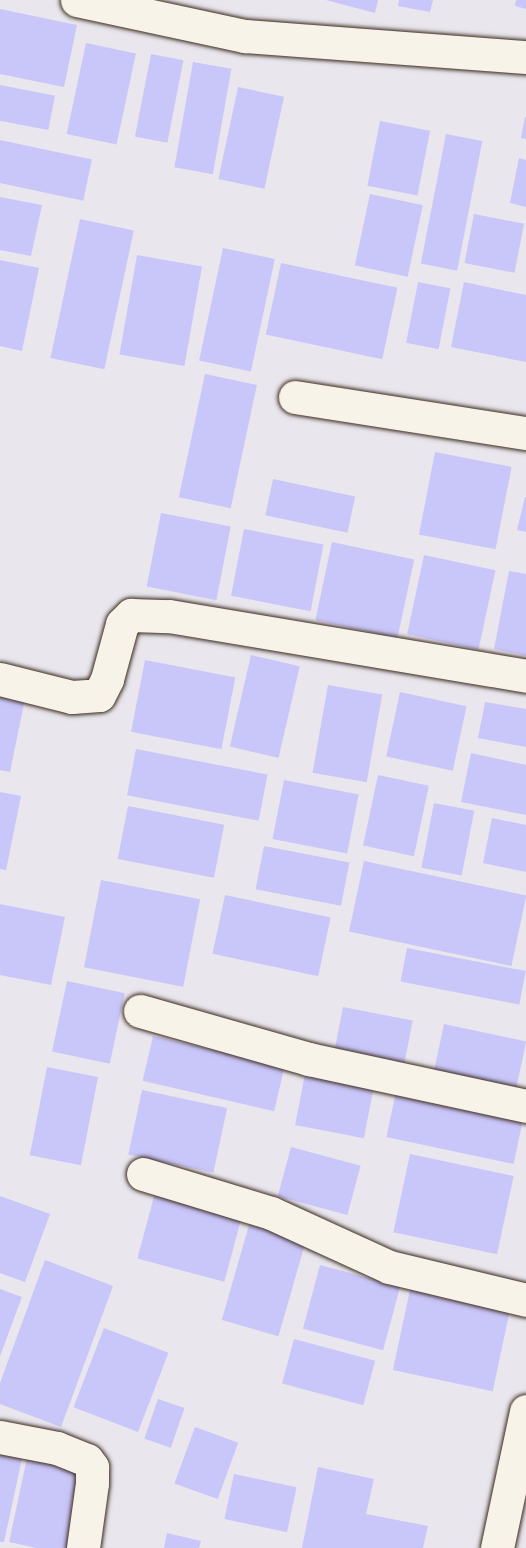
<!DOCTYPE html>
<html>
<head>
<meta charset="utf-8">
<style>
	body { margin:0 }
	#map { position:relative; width:526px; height:1548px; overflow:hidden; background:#e9e6ed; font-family:"Balsamiq Sans",sans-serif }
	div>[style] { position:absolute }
	.building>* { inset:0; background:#c9c6f9; transform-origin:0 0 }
	.roads { filter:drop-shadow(0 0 2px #3b2a1e) drop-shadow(0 0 2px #3b2a1e) }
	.minor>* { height:33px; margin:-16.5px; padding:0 16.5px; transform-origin:16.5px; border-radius:16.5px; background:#f7f3e8 }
	.tertiary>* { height:33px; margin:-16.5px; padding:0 16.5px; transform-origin:16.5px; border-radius:16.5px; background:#f7f3e8 }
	span { translate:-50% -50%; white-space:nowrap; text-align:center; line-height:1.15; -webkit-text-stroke:5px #f7f3e8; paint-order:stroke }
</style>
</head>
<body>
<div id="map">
	<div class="building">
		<i style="clip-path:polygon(326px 0,378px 0,375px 13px)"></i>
		<i style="clip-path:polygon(399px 0,433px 0,430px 12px,398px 6px)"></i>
		<i style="clip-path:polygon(516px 0,526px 0,526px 9px,515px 6px)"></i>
		<i style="clip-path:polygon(0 9px,77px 25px,64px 87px,0 74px)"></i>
		<i style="left:86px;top:43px;width:51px;height:93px;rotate:12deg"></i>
		<i style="left:151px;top:54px;width:33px;height:84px;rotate:11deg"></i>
		<i style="left:193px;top:62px;width:39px;height:107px;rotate:10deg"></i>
		<i style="left:0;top:85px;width:56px;height:35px;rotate:11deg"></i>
		<i style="left:238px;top:87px;width:47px;height:94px;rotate:12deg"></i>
		<i style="clip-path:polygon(525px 117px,526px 118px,526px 139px,521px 138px)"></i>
		<i style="left:380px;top:121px;width:51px;height:66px;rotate:11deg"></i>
		<i style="left:446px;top:134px;width:37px;height:132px;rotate:11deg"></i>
		<i style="left:0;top:140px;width:94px;height:42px;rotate:12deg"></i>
		<i style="clip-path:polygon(519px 158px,526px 160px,526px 207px,510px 203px)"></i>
		<i style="left:370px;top:194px;width:54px;height:73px;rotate:12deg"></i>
		<i style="clip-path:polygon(0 197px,42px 205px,31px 256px,0 250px)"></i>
		<i style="left:474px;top:214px;width:51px;height:50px;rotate:11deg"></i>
		<i style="left:80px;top:219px;width:55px;height:142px;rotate:12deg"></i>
		<i style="left:223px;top:248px;width:53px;height:115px;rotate:12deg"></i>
		<i style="left:137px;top:255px;width:66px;height:101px;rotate:10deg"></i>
		<i style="clip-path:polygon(0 260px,39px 268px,22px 351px,0 346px)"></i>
		<i style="left:281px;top:263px;width:119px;height:73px;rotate:12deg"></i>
		<i style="left:418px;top:282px;width:33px;height:62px;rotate:11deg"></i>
		<i style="clip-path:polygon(464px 282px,526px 295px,526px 362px,451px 347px)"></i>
		<i style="left:205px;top:374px;width:53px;height:126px;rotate:12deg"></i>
		<i style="left:435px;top:452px;width:78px;height:84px;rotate:11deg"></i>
		<i style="left:273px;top:479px;width:84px;height:37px;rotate:12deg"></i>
		<i style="clip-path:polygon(525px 497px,526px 497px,526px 532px,517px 530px)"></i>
		<i style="left:161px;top:513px;width:71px;height:75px;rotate:11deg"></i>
		<i style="left:244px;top:529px;width:81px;height:68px;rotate:11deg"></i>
		<i style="left:332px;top:542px;width:84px;height:80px;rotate:12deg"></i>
		<i style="left:424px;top:555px;width:73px;height:81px;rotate:12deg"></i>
		<i style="clip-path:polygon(509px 571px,526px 574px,526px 656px,494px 649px)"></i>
		<i style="left:251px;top:655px;width:50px;height:94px;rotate:13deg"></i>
		<i style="left:145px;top:660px;width:92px;height:73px;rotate:11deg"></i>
		<i style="clip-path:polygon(0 684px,27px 689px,10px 772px,0 770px)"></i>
		<i style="left:328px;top:685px;width:55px;height:89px;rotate:10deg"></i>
		<i style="left:400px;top:692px;width:68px;height:66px;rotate:12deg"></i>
		<i style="clip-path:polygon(485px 702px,526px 709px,526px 747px,478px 738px)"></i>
		<i style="left:136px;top:749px;width:134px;height:47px;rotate:11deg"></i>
		<i style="clip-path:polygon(471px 753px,526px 765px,526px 815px,461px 802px)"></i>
		<i style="left:378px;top:775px;width:52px;height:72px;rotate:12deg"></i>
		<i style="left:284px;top:780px;width:76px;height:60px;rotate:11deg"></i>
		<i style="clip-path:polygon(0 792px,21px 796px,6px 870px,0 869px)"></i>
		<i style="left:434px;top:803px;width:41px;height:66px;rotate:11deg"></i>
		<i style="left:128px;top:806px;width:98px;height:54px;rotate:11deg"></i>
		<i style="clip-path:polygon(492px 818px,526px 825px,526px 872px,483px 863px)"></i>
		<i style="left:264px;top:846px;width:87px;height:44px;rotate:11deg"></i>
		<i style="left:364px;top:861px;width:166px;height:72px;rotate:12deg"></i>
		<i style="left:101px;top:880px;width:101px;height:89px;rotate:11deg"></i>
		<i style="left:225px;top:895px;width:108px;height:60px;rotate:12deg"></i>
		<i style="clip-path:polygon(0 904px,65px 917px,51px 985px,0 975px)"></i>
		<i style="left:407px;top:948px;width:121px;height:34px;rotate:11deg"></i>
		<i style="left:67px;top:981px;width:59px;height:72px;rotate:12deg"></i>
		<i style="left:343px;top:1007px;width:71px;height:52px;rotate:11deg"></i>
		<i style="left:444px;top:1024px;width:84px;height:59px;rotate:12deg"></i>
		<i style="left:153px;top:1036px;width:135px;height:46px;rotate:13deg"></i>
		<i style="left:47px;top:1067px;width:52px;height:90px;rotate:11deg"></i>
		<i style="left:306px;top:1069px;width:70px;height:57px;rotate:11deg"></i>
		<i style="left:397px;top:1087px;width:130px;height:51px;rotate:12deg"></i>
		<i style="left:142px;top:1090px;width:87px;height:66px;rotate:12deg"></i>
		<i style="left:291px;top:1147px;width:72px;height:51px;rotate:15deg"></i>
		<i style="left:410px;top:1154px;width:106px;height:80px;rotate:12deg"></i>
		<i style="left:156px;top:1189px;width:90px;height:72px;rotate:15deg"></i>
		<i style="clip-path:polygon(0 1196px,50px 1214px,25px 1282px,0 1273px)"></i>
		<i style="left:251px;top:1218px;width:59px;height:106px;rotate:16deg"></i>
		<i style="clip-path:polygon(45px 1260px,113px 1286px,61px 1427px,0 1404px,0 1383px)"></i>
		<i style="left:320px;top:1265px;width:83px;height:66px;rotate:15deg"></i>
		<i style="left:411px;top:1285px;width:102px;height:87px;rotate:12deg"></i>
		<i style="clip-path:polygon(0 1289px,22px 1297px,0 1356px)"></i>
		<i style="left:104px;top:1328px;width:69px;height:85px;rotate:21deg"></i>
		<i style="left:294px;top:1339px;width:84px;height:46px;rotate:15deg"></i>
		<i style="left:158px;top:1399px;width:28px;height:42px;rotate:19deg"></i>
		<i style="left:195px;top:1427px;width:46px;height:60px;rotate:20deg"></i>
		<i style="clip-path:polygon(0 1445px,24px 1449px,4px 1542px,0 1542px)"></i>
		<i style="left:27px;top:1458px;width:59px;height:86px;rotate:12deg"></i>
		<i style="clip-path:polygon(318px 1467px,374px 1479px,366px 1514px,428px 1526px,423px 1548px,302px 1548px)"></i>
		<i style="left:234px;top:1474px;width:64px;height:46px;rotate:12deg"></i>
		<i style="clip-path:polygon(167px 1533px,201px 1541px,199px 1548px,164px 1548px)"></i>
	</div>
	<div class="roads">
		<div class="minor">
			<i style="left:77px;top:0;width:172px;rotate:12.1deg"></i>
			<i style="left:245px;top:36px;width:282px;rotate:4.3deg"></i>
			<i style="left:295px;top:397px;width:234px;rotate:8.9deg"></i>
			<i style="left:0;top:679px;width:74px;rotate:14deg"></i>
			<i style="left:72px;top:697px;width:27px;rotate:-4deg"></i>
			<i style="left:99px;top:695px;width:18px;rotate:-63deg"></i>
			<i style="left:107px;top:679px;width:57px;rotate:-74.7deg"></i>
			<i style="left:122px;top:624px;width:13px;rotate:-45deg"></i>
			<i style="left:131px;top:615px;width:38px;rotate:2deg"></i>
			<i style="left:169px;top:616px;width:362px;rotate:9.5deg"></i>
			<i style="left:140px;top:1011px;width:176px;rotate:15.9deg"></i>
			<i style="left:309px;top:1059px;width:222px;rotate:12.2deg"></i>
			<i style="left:143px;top:1174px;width:134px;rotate:16.9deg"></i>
			<i style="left:271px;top:1213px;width:130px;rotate:24.6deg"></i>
			<i style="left:389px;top:1267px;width:141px;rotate:13.5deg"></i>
			<i style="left:0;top:1437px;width:58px;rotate:10.9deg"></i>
			<i style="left:57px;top:1448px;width:32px;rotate:22deg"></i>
			<i style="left:87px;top:1460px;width:9px;rotate:54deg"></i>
			<i style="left:92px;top:1467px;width:16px;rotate:90deg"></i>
			<i style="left:92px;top:1483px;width:66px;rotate:97.9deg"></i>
		</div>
		<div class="tertiary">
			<i style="left:497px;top:1548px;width:140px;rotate:-78deg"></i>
		</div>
	</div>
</div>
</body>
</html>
